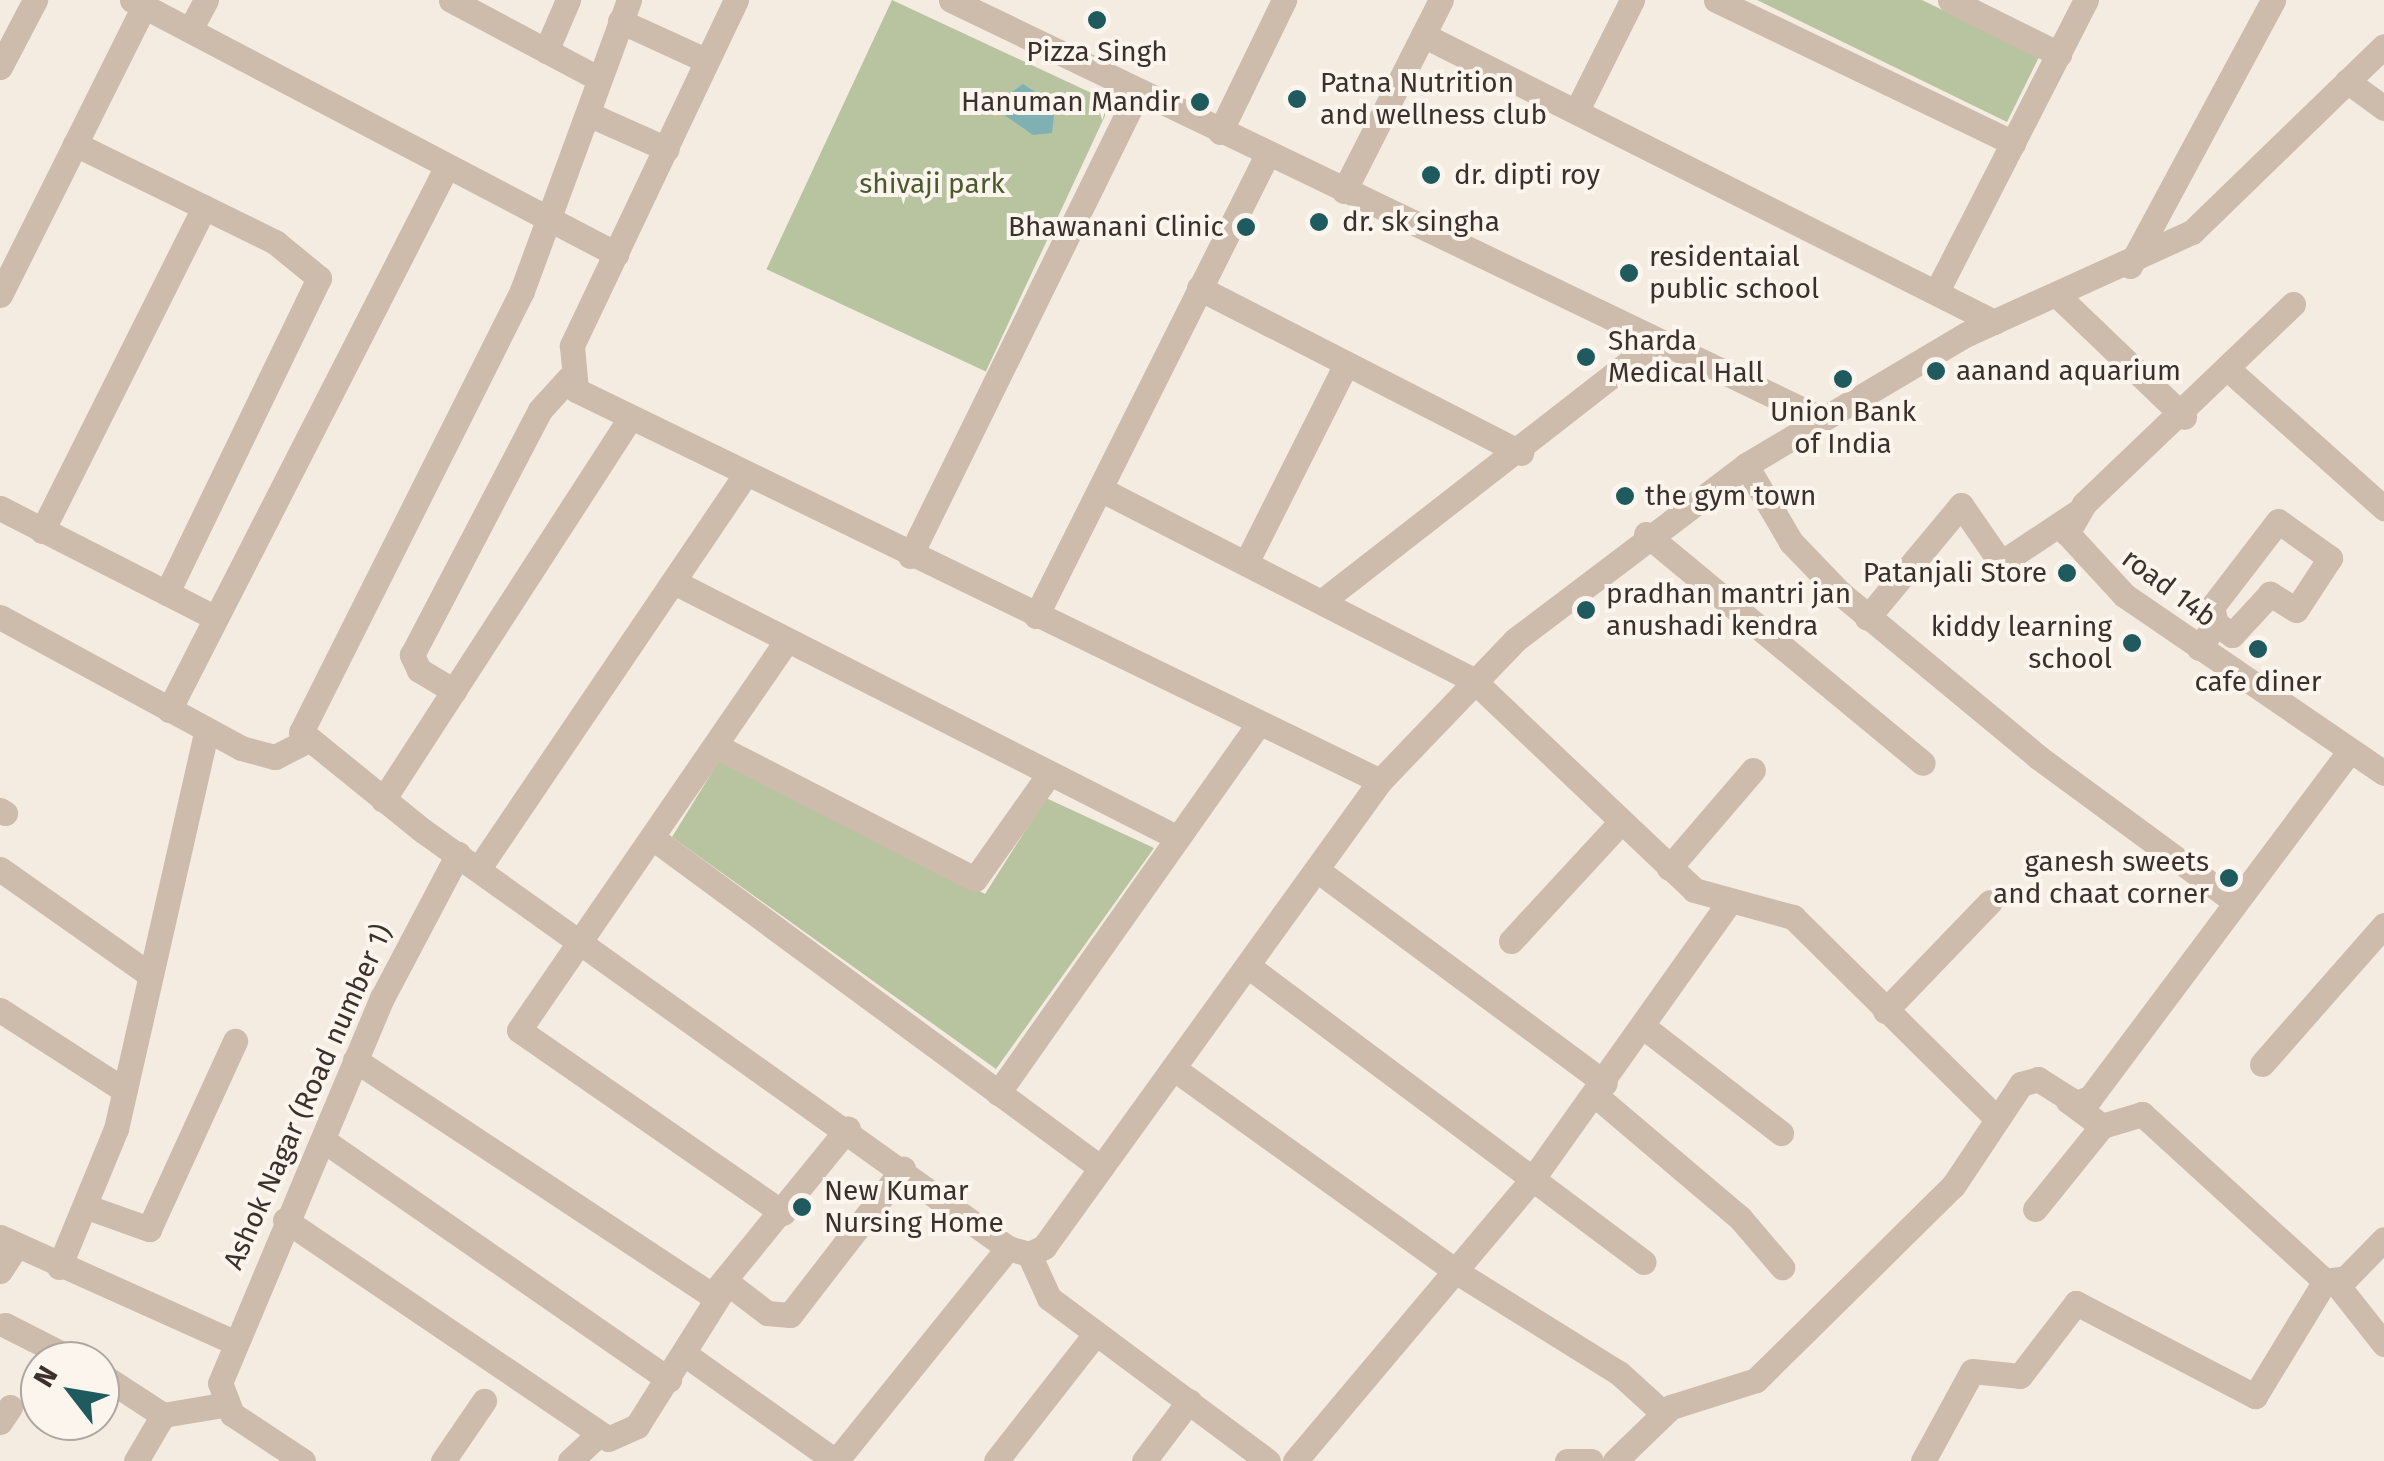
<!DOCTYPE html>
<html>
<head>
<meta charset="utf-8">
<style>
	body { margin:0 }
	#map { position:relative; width:2384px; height:1461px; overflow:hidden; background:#f4ebe1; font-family:"Fira Sans",sans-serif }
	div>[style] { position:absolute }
	.green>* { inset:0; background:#b8c4a0; transform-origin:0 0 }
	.water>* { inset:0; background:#7fb0b2 }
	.minor>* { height:25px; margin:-12.5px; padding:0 12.5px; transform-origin:12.5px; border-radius:12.5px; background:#cdbbac }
	.dots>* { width:28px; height:28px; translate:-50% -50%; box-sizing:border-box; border:5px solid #fbf5ee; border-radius:50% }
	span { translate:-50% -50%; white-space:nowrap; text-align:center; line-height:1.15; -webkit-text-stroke:8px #fbf5ee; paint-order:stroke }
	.poi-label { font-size:28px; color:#3b302b }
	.left { translate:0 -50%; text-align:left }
	.right { translate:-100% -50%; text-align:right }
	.park-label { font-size:28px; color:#4a5a2e }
	.street-label { font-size:28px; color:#3b302b }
	.north { position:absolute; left:20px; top:1341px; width:100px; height:100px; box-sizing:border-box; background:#fbf5ee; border:2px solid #aea6a0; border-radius:50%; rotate:301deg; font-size:28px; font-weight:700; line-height:40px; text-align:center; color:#3b302b }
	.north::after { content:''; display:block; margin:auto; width:35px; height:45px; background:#1f5a5e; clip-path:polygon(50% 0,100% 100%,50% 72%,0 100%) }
</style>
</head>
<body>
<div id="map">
	<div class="green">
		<i style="left:892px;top:0;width:242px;height:297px;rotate:25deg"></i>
		<i style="clip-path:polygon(1757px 0,1922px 0,2039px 57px,2007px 122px)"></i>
		<i style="clip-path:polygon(722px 756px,985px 894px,1046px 798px,1154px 848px,996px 1069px,672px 837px)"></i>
	</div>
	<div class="water">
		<i style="clip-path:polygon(1023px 84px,1055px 105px,1052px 133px,1033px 135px,1003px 114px,1001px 100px)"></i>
	</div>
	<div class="minor">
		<i style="left:132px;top:0;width:547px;rotate:27.69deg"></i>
		<i style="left:451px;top:0;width:166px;rotate:28deg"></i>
		<i style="left:629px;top:0;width:310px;rotate:110.2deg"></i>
		<i style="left:522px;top:291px;width:493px;rotate:116.6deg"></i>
		<i style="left:301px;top:732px;width:156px;rotate:39deg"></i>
		<i style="left:422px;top:830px;width:720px;rotate:35.5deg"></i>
		<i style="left:1008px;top:1248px;width:22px;rotate:16deg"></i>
		<i style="left:1029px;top:1254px;width:17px;rotate:-25deg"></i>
		<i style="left:1044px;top:1247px;width:575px;rotate:-54.21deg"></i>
		<i style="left:1380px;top:781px;width:195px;rotate:-46.2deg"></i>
		<i style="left:1515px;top:640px;width:290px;rotate:-37.1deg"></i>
		<i style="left:1746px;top:465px;width:257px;rotate:-30.7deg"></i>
		<i style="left:1967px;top:334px;width:247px;rotate:-24.4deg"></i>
		<i style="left:2192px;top:232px;width:267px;rotate:-44.1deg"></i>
		<i style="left:736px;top:0;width:383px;rotate:115.4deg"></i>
		<i style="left:572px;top:346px;width:44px;rotate:84.8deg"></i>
		<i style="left:576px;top:390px;width:894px;rotate:25.93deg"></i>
		<i style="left:951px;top:0;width:967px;rotate:25.69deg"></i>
		<i style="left:1716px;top:0;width:330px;rotate:25.7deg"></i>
		<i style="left:1950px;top:0;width:122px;rotate:26.4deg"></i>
		<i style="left:620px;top:21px;width:94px;rotate:24.6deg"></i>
		<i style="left:190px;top:30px;width:34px;rotate:-62deg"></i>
		<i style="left:1423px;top:35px;width:639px;rotate:26.69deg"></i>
		<i style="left:546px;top:51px;width:56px;rotate:-66.7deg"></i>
		<i style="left:0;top:67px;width:76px;rotate:-62.4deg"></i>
		<i style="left:2347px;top:81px;width:46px;rotate:36.1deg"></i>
		<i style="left:1577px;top:110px;width:123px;rotate:-63.4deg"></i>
		<i style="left:588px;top:114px;width:86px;rotate:23.9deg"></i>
		<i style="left:1220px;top:132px;width:147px;rotate:-64.1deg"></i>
		<i style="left:75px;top:144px;width:223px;rotate:26.1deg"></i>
		<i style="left:275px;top:242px;width:57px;rotate:39.3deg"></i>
		<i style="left:319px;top:278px;width:350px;rotate:115.8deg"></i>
		<i style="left:1344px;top:191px;width:214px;rotate:-63.1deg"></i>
		<i style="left:2130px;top:266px;width:302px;rotate:-61.7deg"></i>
		<i style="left:1199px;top:288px;width:362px;rotate:27.1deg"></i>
		<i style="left:1937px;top:291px;width:327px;rotate:-62.9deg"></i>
		<i style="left:0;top:295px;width:323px;rotate:-63.5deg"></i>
		<i style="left:2057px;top:295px;width:176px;rotate:43.8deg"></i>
		<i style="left:2293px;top:304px;width:289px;rotate:136.3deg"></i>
		<i style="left:2084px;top:504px;width:34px;rotate:120deg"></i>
		<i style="left:2067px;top:533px;width:84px;rotate:47.4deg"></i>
		<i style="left:2124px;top:595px;width:315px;rotate:34.4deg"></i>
		<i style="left:2229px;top:370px;width:208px;rotate:41.7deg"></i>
		<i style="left:1746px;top:465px;width:89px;rotate:59.7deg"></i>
		<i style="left:1791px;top:542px;width:71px;rotate:46.1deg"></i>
		<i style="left:1840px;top:593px;width:257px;rotate:39.6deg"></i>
		<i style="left:2038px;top:757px;width:242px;rotate:36.3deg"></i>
		<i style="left:1100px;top:489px;width:418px;rotate:27.1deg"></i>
		<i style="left:1472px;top:679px;width:306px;rotate:43.5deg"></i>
		<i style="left:1694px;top:890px;width:103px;rotate:15.3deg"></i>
		<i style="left:1793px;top:917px;width:287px;rotate:44.7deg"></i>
		<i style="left:0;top:508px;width:242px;rotate:27deg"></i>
		<i style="left:42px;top:531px;width:362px;rotate:-63.4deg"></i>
		<i style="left:1646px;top:534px;width:359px;rotate:39.6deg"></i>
		<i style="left:910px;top:556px;width:517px;rotate:-63.83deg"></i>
		<i style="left:1247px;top:561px;width:220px;rotate:-63.3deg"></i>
		<i style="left:674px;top:582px;width:565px;rotate:26.93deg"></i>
		<i style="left:1325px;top:599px;width:420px;rotate:-37.9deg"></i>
		<i style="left:1036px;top:616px;width:516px;rotate:-63.39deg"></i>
		<i style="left:0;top:617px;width:274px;rotate:28.5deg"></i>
		<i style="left:241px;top:748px;width:35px;rotate:15deg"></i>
		<i style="left:275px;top:757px;width:35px;rotate:-27deg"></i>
		<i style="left:1867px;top:618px;width:147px;rotate:-50.2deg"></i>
		<i style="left:1961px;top:505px;width:70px;rotate:55.4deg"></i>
		<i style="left:2001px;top:563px;width:90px;rotate:-33.7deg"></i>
		<i style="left:2199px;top:648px;width:29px;rotate:-55deg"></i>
		<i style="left:2216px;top:624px;width:17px;rotate:-103deg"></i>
		<i style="left:2212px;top:607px;width:108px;rotate:-52.5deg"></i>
		<i style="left:2278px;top:521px;width:64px;rotate:35.4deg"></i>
		<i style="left:2330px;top:558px;width:62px;rotate:123.2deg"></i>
		<i style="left:2296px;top:610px;width:31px;rotate:-148deg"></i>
		<i style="left:2270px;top:594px;width:56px;rotate:132.8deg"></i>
		<i style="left:2232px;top:635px;width:19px;rotate:-145deg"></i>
		<i style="left:454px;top:691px;width:41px;rotate:-149deg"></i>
		<i style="left:419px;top:670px;width:17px;rotate:-115deg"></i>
		<i style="left:412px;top:655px;width:276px;rotate:-62.4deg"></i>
		<i style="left:540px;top:410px;width:43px;rotate:-47.8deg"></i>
		<i style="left:169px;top:710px;width:604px;rotate:-62.93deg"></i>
		<i style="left:716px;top:746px;width:291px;rotate:27.2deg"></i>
		<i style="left:975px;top:879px;width:128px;rotate:-54.8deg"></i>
		<i style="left:383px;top:800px;width:451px;rotate:-57.1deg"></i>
		<i style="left:0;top:810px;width:6px;rotate:31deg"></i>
		<i style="left:654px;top:839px;width:555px;rotate:36.35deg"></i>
		<i style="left:479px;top:868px;width:473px;rotate:-55.9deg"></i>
		<i style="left:1669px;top:868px;width:129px;rotate:-49.4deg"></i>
		<i style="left:0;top:869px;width:184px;rotate:35.2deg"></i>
		<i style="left:1317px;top:870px;width:358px;rotate:36.5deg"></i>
		<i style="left:1511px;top:941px;width:162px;rotate:-47.3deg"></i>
		<i style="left:1248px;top:966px;width:494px;rotate:36.8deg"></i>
		<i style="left:0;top:1010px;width:148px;rotate:32.8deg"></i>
		<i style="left:1885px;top:1011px;width:151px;rotate:-46.1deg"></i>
		<i style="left:1645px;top:1028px;width:172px;rotate:37.7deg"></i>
		<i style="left:355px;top:1060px;width:427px;rotate:33.4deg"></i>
		<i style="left:712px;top:1295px;width:215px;rotate:-50.8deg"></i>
		<i style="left:2262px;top:1064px;width:185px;rotate:-48.7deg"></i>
		<i style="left:1173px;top:1068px;width:347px;rotate:35.7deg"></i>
		<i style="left:1455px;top:1271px;width:193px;rotate:31.9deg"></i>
		<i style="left:1619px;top:1373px;width:58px;rotate:42.2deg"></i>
		<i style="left:998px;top:1093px;width:453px;rotate:-54.8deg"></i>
		<i style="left:1595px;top:1095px;width:190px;rotate:40.3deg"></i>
		<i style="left:1740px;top:1218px;width:65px;rotate:49.4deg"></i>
		<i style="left:2068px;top:1101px;width:42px;rotate:36.3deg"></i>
		<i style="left:2102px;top:1126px;width:42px;rotate:-16.7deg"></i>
		<i style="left:2142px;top:1114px;width:248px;rotate:42.4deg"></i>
		<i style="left:2325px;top:1281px;width:21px;rotate:-8deg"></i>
		<i style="left:2346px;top:1278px;width:54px;rotate:-45.7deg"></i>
		<i style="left:323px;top:1140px;width:421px;rotate:34.7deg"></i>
		<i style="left:90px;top:1208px;width:63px;rotate:19.6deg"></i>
		<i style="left:149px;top:1229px;width:207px;rotate:-65.4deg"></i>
		<i style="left:2035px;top:1209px;width:107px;rotate:-51.1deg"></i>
		<i style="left:783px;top:1213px;width:321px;rotate:-145.3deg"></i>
		<i style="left:519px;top:1030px;width:467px;rotate:-55.5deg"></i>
		<i style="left:285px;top:1220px;width:390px;rotate:34.1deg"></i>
		<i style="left:608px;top:1439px;width:32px;rotate:-24deg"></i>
		<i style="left:637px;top:1426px;width:160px;rotate:-57.8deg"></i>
		<i style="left:0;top:1237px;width:256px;rotate:24.2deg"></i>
		<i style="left:1029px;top:1254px;width:48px;rotate:65.6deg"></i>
		<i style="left:1049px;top:1298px;width:273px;rotate:36.7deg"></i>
		<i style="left:59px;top:1267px;width:149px;rotate:-67.6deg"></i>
		<i style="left:116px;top:1129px;width:407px;rotate:-77.2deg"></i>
		<i style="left:0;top:1271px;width:27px;rotate:-57deg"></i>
		<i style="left:2335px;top:1282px;width:79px;rotate:51.7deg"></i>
		<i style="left:729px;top:1284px;width:48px;rotate:37.3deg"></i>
		<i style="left:767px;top:1313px;width:23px;rotate:5deg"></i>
		<i style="left:790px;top:1315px;width:185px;rotate:-52.3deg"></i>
		<i style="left:5px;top:1325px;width:80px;rotate:26.9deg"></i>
		<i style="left:686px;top:1355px;width:183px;rotate:35.4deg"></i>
		<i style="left:100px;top:1374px;width:75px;rotate:33.1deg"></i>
		<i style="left:0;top:1422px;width:18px;rotate:-56deg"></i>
		<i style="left:136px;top:1461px;width:53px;rotate:-59.6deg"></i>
		<i style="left:163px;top:1415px;width:61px;rotate:-9.5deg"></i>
		<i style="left:303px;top:1461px;width:85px;rotate:-146.5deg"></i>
		<i style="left:232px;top:1414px;width:33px;rotate:-111deg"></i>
		<i style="left:220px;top:1383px;width:418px;rotate:-67.2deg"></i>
		<i style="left:382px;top:998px;width:163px;rotate:-62.2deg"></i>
		<i style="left:443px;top:1461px;width:73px;rotate:-55.7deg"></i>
		<i style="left:570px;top:1461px;width:38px;rotate:-43deg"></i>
		<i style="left:836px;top:1461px;width:274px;rotate:-51.1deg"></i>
		<i style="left:996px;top:1461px;width:162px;rotate:-52deg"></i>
		<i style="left:1144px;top:1461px;width:75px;rotate:-53.1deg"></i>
		<i style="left:1295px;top:1461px;width:366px;rotate:-49.9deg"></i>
		<i style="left:1531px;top:1181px;width:342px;rotate:-54.6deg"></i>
		<i style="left:1567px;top:1461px;width:24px"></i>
		<i style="left:1615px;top:1461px;width:78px;rotate:-44deg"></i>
		<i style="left:1671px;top:1407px;width:89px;rotate:-17.6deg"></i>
		<i style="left:1756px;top:1380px;width:276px;rotate:-44.6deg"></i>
		<i style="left:1953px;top:1186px;width:123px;rotate:-56.3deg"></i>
		<i style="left:2021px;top:1084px;width:18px;rotate:-16deg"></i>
		<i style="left:2038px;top:1079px;width:45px;rotate:32.3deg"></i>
		<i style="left:2076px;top:1103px;width:15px;rotate:-20deg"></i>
		<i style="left:2090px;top:1098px;width:434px;rotate:-53.2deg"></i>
		<i style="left:1923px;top:1461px;width:102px;rotate:-61.4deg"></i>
		<i style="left:1972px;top:1371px;width:48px;rotate:5.9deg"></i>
		<i style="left:2020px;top:1376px;width:92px;rotate:-52.5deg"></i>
		<i style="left:2076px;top:1303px;width:202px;rotate:27.5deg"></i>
		<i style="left:2255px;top:1396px;width:135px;rotate:-58.7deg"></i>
	</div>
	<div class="dots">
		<i style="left:1097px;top:20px;background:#1f5a5e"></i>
		<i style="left:1297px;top:99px;background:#1f5a5e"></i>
		<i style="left:1200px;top:102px;background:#1f5a5e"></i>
		<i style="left:1431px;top:175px;background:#1f5a5e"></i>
		<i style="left:1319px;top:222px;background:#1f5a5e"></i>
		<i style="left:1246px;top:227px;background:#1f5a5e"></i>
		<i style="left:1629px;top:273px;background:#1f5a5e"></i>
		<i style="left:1586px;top:357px;background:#1f5a5e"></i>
		<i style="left:1936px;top:371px;background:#1f5a5e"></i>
		<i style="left:1843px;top:379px;background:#1f5a5e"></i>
		<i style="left:1625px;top:496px;background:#1f5a5e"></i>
		<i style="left:2067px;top:573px;background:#1f5a5e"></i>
		<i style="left:1586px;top:610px;background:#1f5a5e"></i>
		<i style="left:2132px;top:643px;background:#1f5a5e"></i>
		<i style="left:2258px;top:649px;background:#1f5a5e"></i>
		<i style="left:2229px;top:878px;background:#1f5a5e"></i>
		<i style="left:802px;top:1207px;background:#1f5a5e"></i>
	</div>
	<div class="poi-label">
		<span style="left:1097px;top:52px">Pizza Singh</span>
		<span class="left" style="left:1320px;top:99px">Patna Nutrition<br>and wellness club</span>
		<span class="right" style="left:1180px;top:102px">Hanuman Mandir</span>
		<span class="left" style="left:1454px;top:175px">dr. dipti roy</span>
		<span class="left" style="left:1342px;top:222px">dr. sk singha</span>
		<span class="right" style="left:1224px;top:227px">Bhawanani Clinic</span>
		<span class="left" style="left:1649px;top:273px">residentaial<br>public school</span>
		<span class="left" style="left:1608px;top:357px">Sharda<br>Medical Hall</span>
		<span class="left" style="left:1956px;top:371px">aanand aquarium</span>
		<span style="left:1843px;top:428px">Union Bank<br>of India</span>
		<span class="left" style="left:1645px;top:496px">the gym town</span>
		<span class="right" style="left:2047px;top:573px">Patanjali Store</span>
		<span class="left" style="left:1606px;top:610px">pradhan mantri jan<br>anushadi kendra</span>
		<span class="right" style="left:2112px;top:643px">kiddy learning<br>school</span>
		<span style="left:2258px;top:682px">cafe diner</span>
		<span class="right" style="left:2209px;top:878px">ganesh sweets<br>and chaat corner</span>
		<span class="left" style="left:824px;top:1207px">New Kumar<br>Nursing Home</span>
	</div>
	<div class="park-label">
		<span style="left:932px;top:184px">shivaji park</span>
	</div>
	<div class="street-label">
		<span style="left:2169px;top:588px;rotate:37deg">road 14b</span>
		<span style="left:308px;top:1097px;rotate:-66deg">Ashok Nagar (Road number 1)</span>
	</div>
	<div class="north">N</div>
</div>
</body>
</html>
